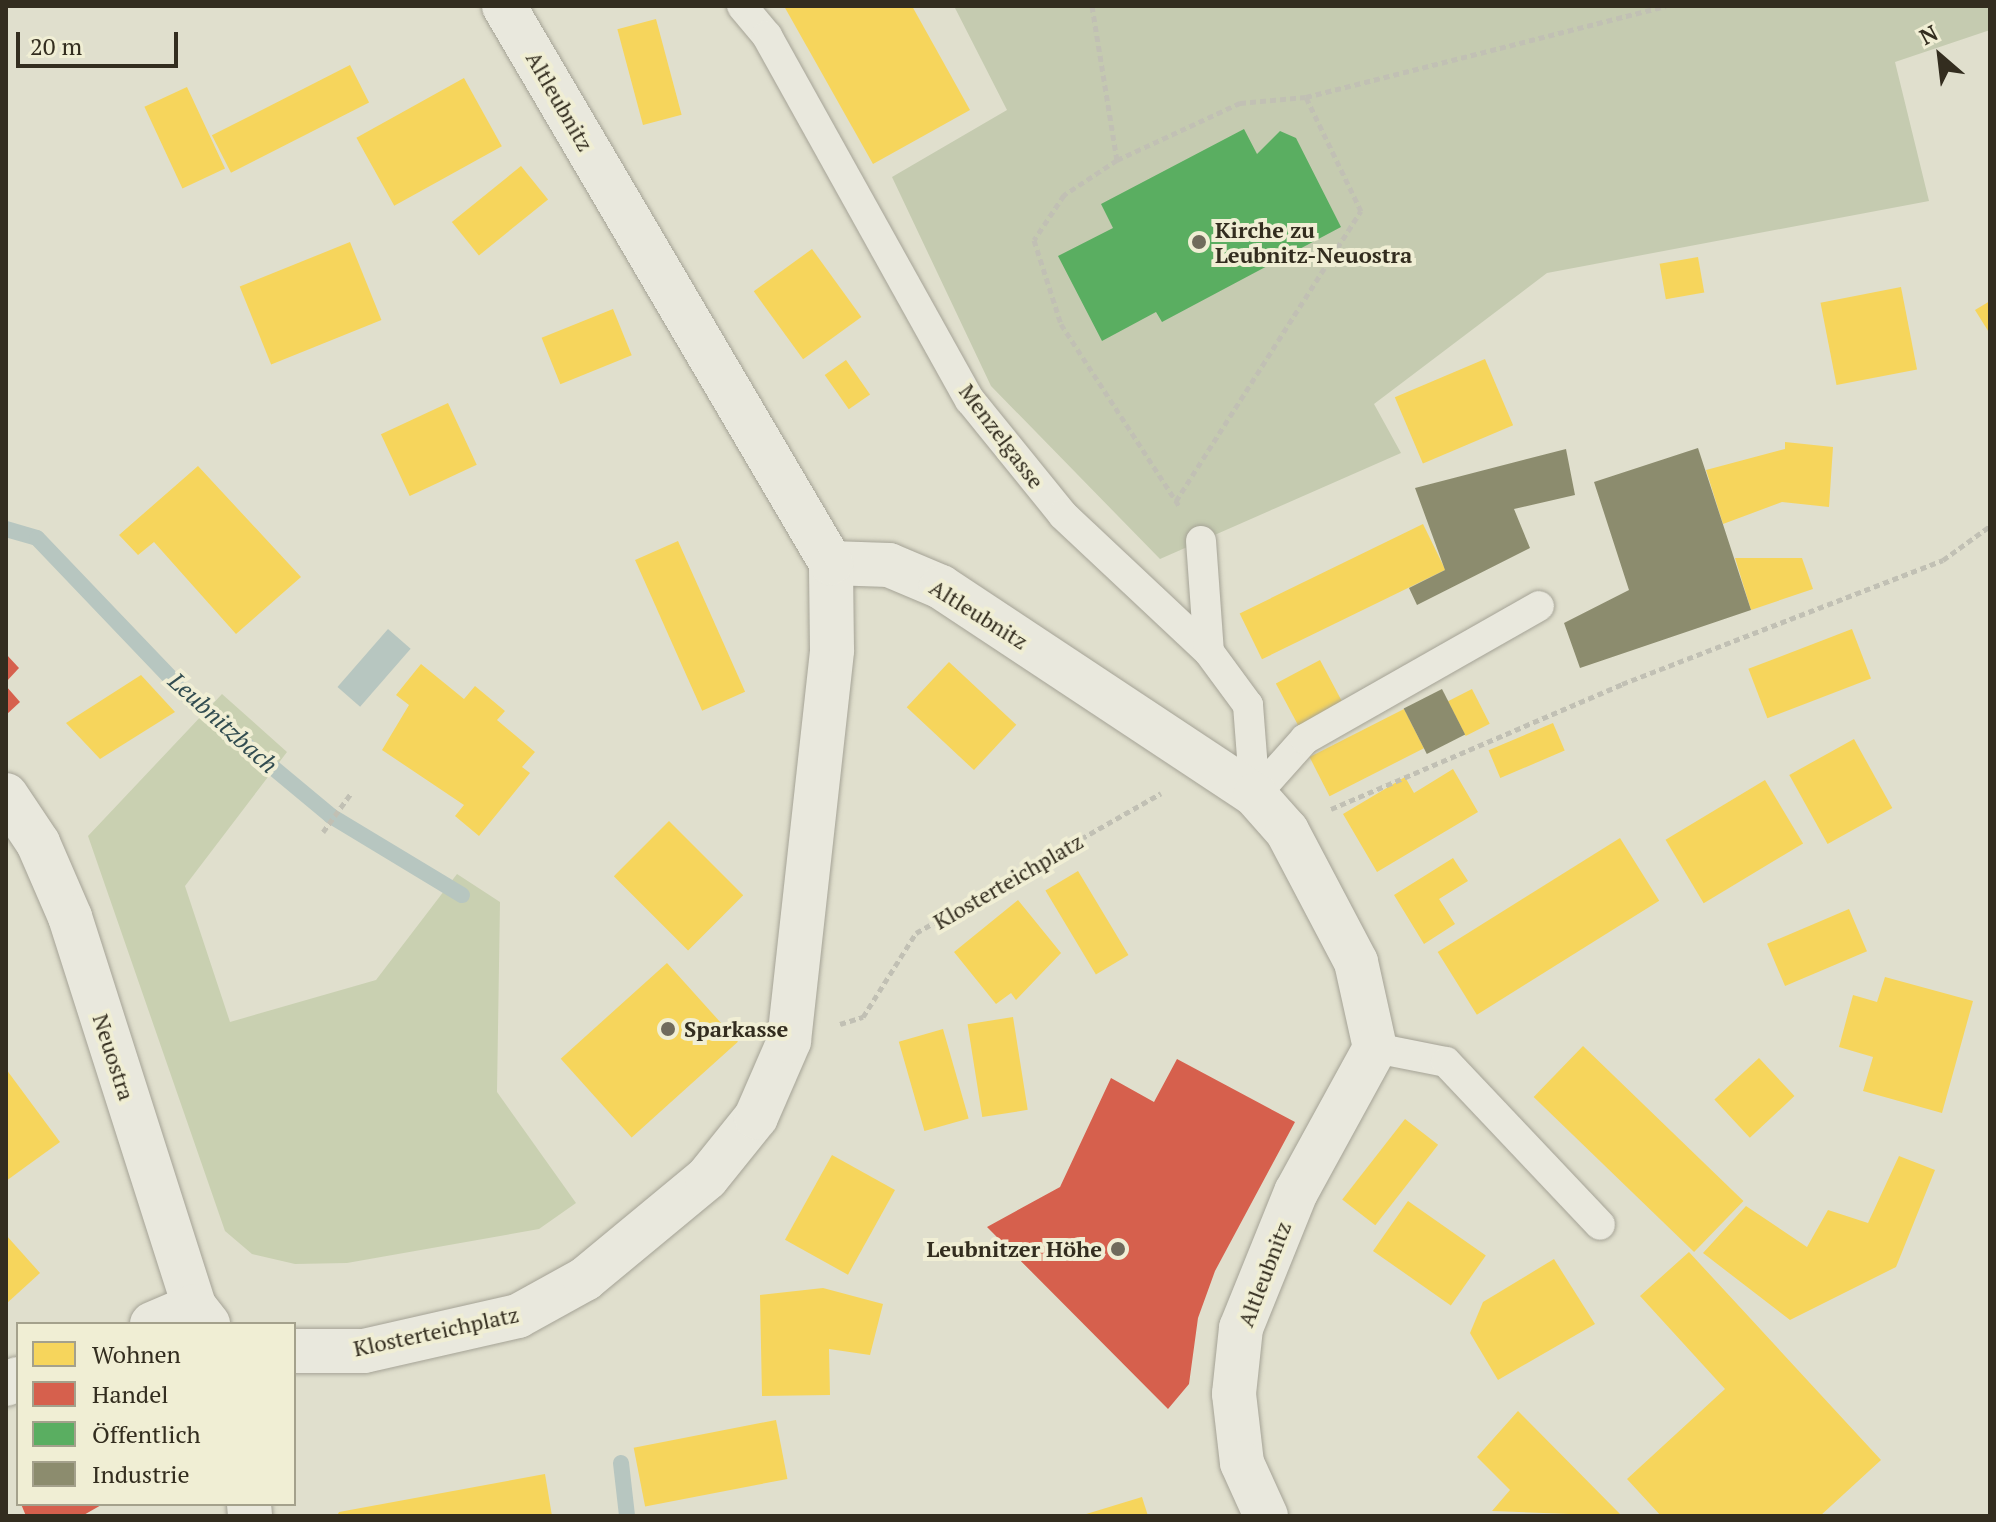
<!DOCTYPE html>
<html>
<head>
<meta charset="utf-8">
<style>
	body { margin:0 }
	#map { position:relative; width:1996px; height:1522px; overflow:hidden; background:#e0dfcd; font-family:"PT Serif",serif }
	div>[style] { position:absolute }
	.green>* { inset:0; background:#c9d0b1 }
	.cemetery>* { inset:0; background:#c5cbb0 }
	.water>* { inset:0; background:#b7c6c0; transform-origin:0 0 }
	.homes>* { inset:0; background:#f6d55c; transform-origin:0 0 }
	.shops>* { inset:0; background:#d6604d }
	.public>* { inset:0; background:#5aae61 }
	.industry>* { inset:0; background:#8c8c6e; transform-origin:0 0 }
	.stream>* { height:16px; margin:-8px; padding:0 8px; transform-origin:8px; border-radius:8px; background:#b7c6c0 }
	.path>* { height:5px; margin-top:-2.5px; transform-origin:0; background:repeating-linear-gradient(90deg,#c1c0b4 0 6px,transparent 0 10px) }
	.roads { filter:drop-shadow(0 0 2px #a5a396) drop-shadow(0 0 2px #a5a396) }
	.service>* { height:30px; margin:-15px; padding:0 15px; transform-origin:15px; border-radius:15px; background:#e9e8dd }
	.minor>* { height:44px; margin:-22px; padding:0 22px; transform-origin:22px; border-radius:22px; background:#e9e8dd }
	.dots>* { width:22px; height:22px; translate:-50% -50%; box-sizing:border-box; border:4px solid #f0eed4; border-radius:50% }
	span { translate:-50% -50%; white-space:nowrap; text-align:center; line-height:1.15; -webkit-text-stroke:8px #f0eed4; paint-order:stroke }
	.street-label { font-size:22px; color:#332d1f }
	.poi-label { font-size:22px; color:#332d1f; font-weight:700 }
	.left { translate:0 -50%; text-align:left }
	.right { translate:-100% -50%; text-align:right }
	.water-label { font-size:24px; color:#314c50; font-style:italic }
	.frame { position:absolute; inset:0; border:8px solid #332d1f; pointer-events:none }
	.legend { position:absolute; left:16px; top:1322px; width:280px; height:184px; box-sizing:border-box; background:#f0eed4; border:2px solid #a4a18c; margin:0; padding:10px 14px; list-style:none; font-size:24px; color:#332d1f }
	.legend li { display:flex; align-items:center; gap:16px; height:40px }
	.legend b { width:40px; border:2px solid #a4a18c }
	.north { position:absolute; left:1900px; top:16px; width:80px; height:80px; -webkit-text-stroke:6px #f0eed4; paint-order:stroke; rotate:332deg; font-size:22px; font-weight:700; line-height:32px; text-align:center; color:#332d1f }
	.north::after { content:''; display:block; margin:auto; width:28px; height:36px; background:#332d1f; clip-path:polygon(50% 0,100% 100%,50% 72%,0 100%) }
	.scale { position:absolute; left:16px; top:32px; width:162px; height:36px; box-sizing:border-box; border:4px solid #332d1f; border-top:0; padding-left:10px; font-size:24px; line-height:28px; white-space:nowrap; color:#332d1f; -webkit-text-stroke:6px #f0eed4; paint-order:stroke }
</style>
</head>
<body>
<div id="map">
	<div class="green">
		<i style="clip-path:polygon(222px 694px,287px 752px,185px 886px,230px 1022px,376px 980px,457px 874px,500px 902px,497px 1092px,576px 1203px,539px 1229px,347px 1263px,295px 1264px,252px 1254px,225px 1231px,88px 836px)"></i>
	</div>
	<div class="cemetery">
		<i style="clip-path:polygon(954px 6px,1990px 6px,1990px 30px,1895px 62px,1929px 201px,1547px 273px,1374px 404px,1401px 453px,1160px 559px,991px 386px,892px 177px,1007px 110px)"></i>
	</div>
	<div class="water">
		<i style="left:388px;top:629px;width:30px;height:77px;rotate:41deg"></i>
	</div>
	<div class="homes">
		<i style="clip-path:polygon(784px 6px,912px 6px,970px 110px,873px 164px)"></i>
		<i style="left:656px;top:19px;width:99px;height:40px;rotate:75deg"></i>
		<i style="left:350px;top:65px;width:42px;height:155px;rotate:63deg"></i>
		<i style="left:464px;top:78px;width:78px;height:123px;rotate:61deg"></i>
		<i style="left:187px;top:87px;width:90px;height:47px;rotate:65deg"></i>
		<i style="left:521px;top:166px;width:43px;height:89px;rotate:51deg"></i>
		<i style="left:350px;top:242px;width:84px;height:119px;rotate:68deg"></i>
		<i style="left:812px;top:249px;width:84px;height:72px;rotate:54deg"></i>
		<i style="left:1698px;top:257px;width:36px;height:39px;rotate:80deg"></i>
		<i style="left:1901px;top:287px;width:84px;height:82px;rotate:79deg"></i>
		<i style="clip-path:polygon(1990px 301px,1990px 334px,1975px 310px)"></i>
		<i style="left:613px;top:309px;width:50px;height:77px;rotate:68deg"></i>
		<i style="left:1485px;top:359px;width:72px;height:98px;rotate:67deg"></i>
		<i style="left:846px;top:360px;width:42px;height:26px;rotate:55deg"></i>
		<i style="left:448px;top:403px;width:68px;height:74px;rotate:65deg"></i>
		<i style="clip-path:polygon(1785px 442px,1833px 447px,1829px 507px,1782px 502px,1723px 524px,1706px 470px,1785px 449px)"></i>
		<i style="clip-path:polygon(198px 466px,301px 577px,236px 634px,154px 542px,138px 555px,119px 535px)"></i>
		<i style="left:1423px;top:524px;width:51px;height:204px;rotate:64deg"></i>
		<i style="left:678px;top:541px;width:165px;height:47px;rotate:66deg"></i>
		<i style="clip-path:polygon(1735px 558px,1802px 558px,1813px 589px,1751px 610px)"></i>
		<i style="left:1852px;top:629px;width:53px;height:111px;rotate:69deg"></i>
		<i style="left:1320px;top:660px;width:50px;height:50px;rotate:62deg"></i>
		<i style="left:949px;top:662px;width:92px;height:62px;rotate:43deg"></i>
		<i style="clip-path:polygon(421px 664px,464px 699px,475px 686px,505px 711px,497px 720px,535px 752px,522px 767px,530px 773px,479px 836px,455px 816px,464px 805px,382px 750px,409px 705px,396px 695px)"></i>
		<i style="clip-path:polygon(141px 675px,175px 712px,100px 759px,66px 723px)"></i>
		<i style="left:1472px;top:689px;width:39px;height:27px;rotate:63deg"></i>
		<i style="left:1404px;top:709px;width:44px;height:106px;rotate:63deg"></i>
		<i style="left:1553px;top:723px;width:30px;height:70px;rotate:67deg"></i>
		<i style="left:1854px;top:739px;width:79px;height:74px;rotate:61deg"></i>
		<i style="clip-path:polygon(1453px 769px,1478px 812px,1377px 872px,1343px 814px,1405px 777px,1414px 793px)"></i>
		<i style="left:1765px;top:780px;width:74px;height:116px;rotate:59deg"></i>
		<i style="left:669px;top:821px;width:105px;height:78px;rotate:45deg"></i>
		<i style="left:1620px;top:838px;width:74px;height:215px;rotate:58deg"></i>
		<i style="clip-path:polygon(1453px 858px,1468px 881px,1439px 899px,1455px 924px,1424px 944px,1394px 895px)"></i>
		<i style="left:1078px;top:871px;width:98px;height:38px;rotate:59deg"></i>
		<i style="clip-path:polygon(1018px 900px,1061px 953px,1016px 1000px,1011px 993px,996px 1004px,954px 952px)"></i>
		<i style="left:1849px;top:909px;width:46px;height:89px;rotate:67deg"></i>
		<i style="left:667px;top:963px;width:106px;height:143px;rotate:48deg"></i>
		<i style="clip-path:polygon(1885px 977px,1973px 1001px,1942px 1113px,1863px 1091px,1873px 1057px,1839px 1047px,1853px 995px,1877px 1002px)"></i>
		<i style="left:1013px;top:1017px;width:94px;height:46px;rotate:81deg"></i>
		<i style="left:943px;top:1029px;width:93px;height:46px;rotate:74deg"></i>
		<i style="left:1583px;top:1046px;width:223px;height:71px;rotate:44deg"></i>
		<i style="left:1759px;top:1058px;width:52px;height:61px;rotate:47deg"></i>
		<i style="clip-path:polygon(6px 1069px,60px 1142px,6px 1181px)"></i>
		<i style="left:1405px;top:1119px;width:42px;height:102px;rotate:38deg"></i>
		<i style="left:832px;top:1155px;width:72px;height:97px;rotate:29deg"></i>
		<i style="clip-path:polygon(1899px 1156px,1935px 1170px,1896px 1267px,1790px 1320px,1703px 1253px,1746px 1206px,1807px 1247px,1828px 1210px,1868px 1223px)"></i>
		<i style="left:1408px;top:1201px;width:95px;height:61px;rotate:35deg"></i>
		<i style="clip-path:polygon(6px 1235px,40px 1273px,6px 1304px)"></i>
		<i style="clip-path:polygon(1689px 1252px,1881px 1460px,1820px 1516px,1661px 1516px,1627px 1479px,1725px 1389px,1640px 1296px)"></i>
		<i style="clip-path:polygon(1554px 1259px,1595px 1324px,1498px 1380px,1470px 1333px,1483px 1302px)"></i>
		<i style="clip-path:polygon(823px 1288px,883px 1304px,870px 1355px,829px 1349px,830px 1395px,762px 1396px,760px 1295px)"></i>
		<i style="clip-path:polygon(1518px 1411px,1622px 1516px,1492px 1511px,1510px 1490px,1477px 1457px)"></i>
		<i style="left:776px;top:1420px;width:60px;height:145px;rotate:79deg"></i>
		<i style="clip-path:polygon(545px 1474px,552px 1516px,337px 1516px,339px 1512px)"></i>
		<i style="clip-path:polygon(1142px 1497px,1148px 1516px,1083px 1516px,1083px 1515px)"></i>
	</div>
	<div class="shops">
		<i style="clip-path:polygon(6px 654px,19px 668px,6px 682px)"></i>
		<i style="clip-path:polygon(6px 686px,20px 702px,6px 715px)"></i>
		<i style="clip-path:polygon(1177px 1059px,1295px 1122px,1215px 1271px,1198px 1318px,1189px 1384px,1168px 1409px,987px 1227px,1060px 1187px,1111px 1078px,1154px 1102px)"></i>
		<i style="clip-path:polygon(21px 1504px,103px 1504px,82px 1516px,26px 1516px)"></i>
	</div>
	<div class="public">
		<i style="clip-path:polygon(1244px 129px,1257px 154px,1280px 131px,1296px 138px,1341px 227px,1162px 322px,1156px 312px,1102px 341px,1058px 256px,1113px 228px,1101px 204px)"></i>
	</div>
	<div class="industry">
		<i style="clip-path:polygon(1698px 448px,1751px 610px,1580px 668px,1564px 623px,1629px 590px,1594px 482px)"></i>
		<i style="clip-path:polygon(1566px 449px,1575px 495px,1514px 509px,1530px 548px,1417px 605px,1409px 588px,1445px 570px,1415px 488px)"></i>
		<i style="left:1442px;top:689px;width:51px;height:43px;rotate:63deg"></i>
	</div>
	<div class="stream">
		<i style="left:6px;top:529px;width:32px;rotate:16deg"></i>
		<i style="left:37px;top:538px;width:226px;rotate:46.3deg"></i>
		<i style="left:193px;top:701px;width:180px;rotate:39.8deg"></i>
		<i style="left:331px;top:816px;width:153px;rotate:31.1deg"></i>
		<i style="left:621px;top:1463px;width:53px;rotate:83.5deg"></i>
	</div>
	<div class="path">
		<i style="left:1092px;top:6px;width:156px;rotate:80.8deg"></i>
		<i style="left:1117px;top:160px;width:64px;rotate:146.6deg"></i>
		<i style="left:1064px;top:195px;width:54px;rotate:123.7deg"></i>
		<i style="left:1034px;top:240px;width:88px;rotate:72.2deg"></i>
		<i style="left:1061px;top:324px;width:217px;rotate:57deg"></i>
		<i style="left:1117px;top:160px;width:136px;rotate:-24.9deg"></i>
		<i style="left:1240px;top:103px;width:66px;rotate:-5.2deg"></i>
		<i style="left:1306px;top:97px;width:371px;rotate:-14.2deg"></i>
		<i style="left:1176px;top:501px;width:344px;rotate:-57.5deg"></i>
		<i style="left:1361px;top:211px;width:127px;rotate:-115.8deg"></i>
		<i style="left:1331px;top:809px;width:317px;rotate:-23.2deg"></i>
		<i style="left:1622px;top:684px;width:344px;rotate:-21.1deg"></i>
		<i style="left:1943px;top:560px;width:58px;rotate:-35.9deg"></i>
		<i style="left:323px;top:832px;width:49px;rotate:-54.1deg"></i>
		<i style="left:840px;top:1024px;width:24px;rotate:-17deg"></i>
		<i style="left:863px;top:1017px;width:99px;rotate:-57.8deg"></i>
		<i style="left:916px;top:933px;width:282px;rotate:-29.7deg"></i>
	</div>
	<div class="roads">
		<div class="service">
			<i style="left:742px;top:6px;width:39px;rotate:50deg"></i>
			<i style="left:767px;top:36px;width:417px;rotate:60.9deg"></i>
			<i style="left:970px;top:400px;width:148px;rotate:51deg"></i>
			<i style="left:1063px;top:515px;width:200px;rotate:43.2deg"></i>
			<i style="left:1209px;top:652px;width:66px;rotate:53.7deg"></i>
			<i style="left:1248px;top:705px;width:90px;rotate:85.6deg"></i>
			<i style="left:1201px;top:541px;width:111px;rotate:85.9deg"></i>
			<i style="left:1255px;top:795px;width:75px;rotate:-48.2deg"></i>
			<i style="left:1305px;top:739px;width:269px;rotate:-29.6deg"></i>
			<i style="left:1375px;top:1048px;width:72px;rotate:11.2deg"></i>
			<i style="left:1446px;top:1062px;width:224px;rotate:46.6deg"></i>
		</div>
		<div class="minor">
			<i style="left:831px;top:563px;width:58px;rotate:2deg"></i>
			<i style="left:889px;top:565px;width:56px;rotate:22.9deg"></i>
			<i style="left:941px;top:587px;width:377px;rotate:33.5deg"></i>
			<i style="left:1255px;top:795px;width:48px;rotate:48.4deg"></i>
			<i style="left:1287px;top:831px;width:148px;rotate:62.2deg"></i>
			<i style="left:1356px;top:962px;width:88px;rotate:77.5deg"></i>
			<i style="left:1375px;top:1048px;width:164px;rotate:118.7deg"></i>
			<i style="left:1296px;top:1192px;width:147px;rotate:112deg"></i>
			<i style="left:1241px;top:1328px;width:66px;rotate:96.1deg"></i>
			<i style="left:1234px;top:1394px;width:69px;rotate:83.4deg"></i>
			<i style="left:1242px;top:1463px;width:58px;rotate:65.6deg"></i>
			<i style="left:6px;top:795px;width:58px;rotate:56.3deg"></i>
			<i style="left:38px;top:843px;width:81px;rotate:66.6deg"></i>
			<i style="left:70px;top:917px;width:408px;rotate:72.3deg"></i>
			<i style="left:194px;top:1306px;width:23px;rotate:52deg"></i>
			<i style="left:152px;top:1324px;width:46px;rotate:-23.2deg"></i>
			<i style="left:294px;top:1351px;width:70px"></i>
			<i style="left:364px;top:1351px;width:158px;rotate:-12.8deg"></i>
			<i style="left:518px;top:1316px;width:77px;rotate:-28.9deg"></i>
			<i style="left:585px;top:1279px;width:158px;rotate:-39.6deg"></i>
			<i style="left:707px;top:1178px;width:78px;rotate:-51.2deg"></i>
			<i style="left:756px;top:1117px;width:83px;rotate:-66.5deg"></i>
			<i style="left:789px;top:1041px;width:393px;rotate:-83.7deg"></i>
			<i style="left:832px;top:650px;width:87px;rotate:-90.7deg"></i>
			<i style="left:831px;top:563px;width:646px;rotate:-120.42deg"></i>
			<i style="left:6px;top:1384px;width:13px;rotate:-23deg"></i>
			<i style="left:249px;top:1504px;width:12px;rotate:85deg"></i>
		</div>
	</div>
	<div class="dots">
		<i style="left:1199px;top:242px;background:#706b5c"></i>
		<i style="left:668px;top:1029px;background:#706b5c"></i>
		<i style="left:1118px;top:1249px;background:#706b5c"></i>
	</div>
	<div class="street-label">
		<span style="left:560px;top:101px;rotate:60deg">Altleubnitz</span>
		<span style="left:1002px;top:436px;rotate:53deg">Menzelgasse</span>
		<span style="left:979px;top:614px;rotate:32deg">Altleubnitz</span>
		<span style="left:1008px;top:881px;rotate:-30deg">Klosterteichplatz</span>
		<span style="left:114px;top:1057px;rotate:72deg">Neuostra</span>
		<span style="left:1264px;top:1274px;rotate:-69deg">Altleubnitz</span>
		<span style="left:436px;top:1331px;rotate:-12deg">Klosterteichplatz</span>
	</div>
	<div class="poi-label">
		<span class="left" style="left:1215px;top:242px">Kirche zu<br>Leubnitz-Neuostra</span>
		<span class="left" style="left:684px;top:1029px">Sparkasse</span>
		<span class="right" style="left:1102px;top:1249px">Leubnitzer Höhe</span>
	</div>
	<div class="water-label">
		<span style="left:223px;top:723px;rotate:42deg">Leubnitzbach</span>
	</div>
	<div class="frame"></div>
	<ul class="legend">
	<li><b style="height:22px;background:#f6d55c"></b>Wohnen</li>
	<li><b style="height:22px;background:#d6604d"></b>Handel</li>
	<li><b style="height:22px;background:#5aae61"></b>Öffentlich</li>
	<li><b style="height:22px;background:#8c8c6e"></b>Industrie</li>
	</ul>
	<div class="north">N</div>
	<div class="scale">20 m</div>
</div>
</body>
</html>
